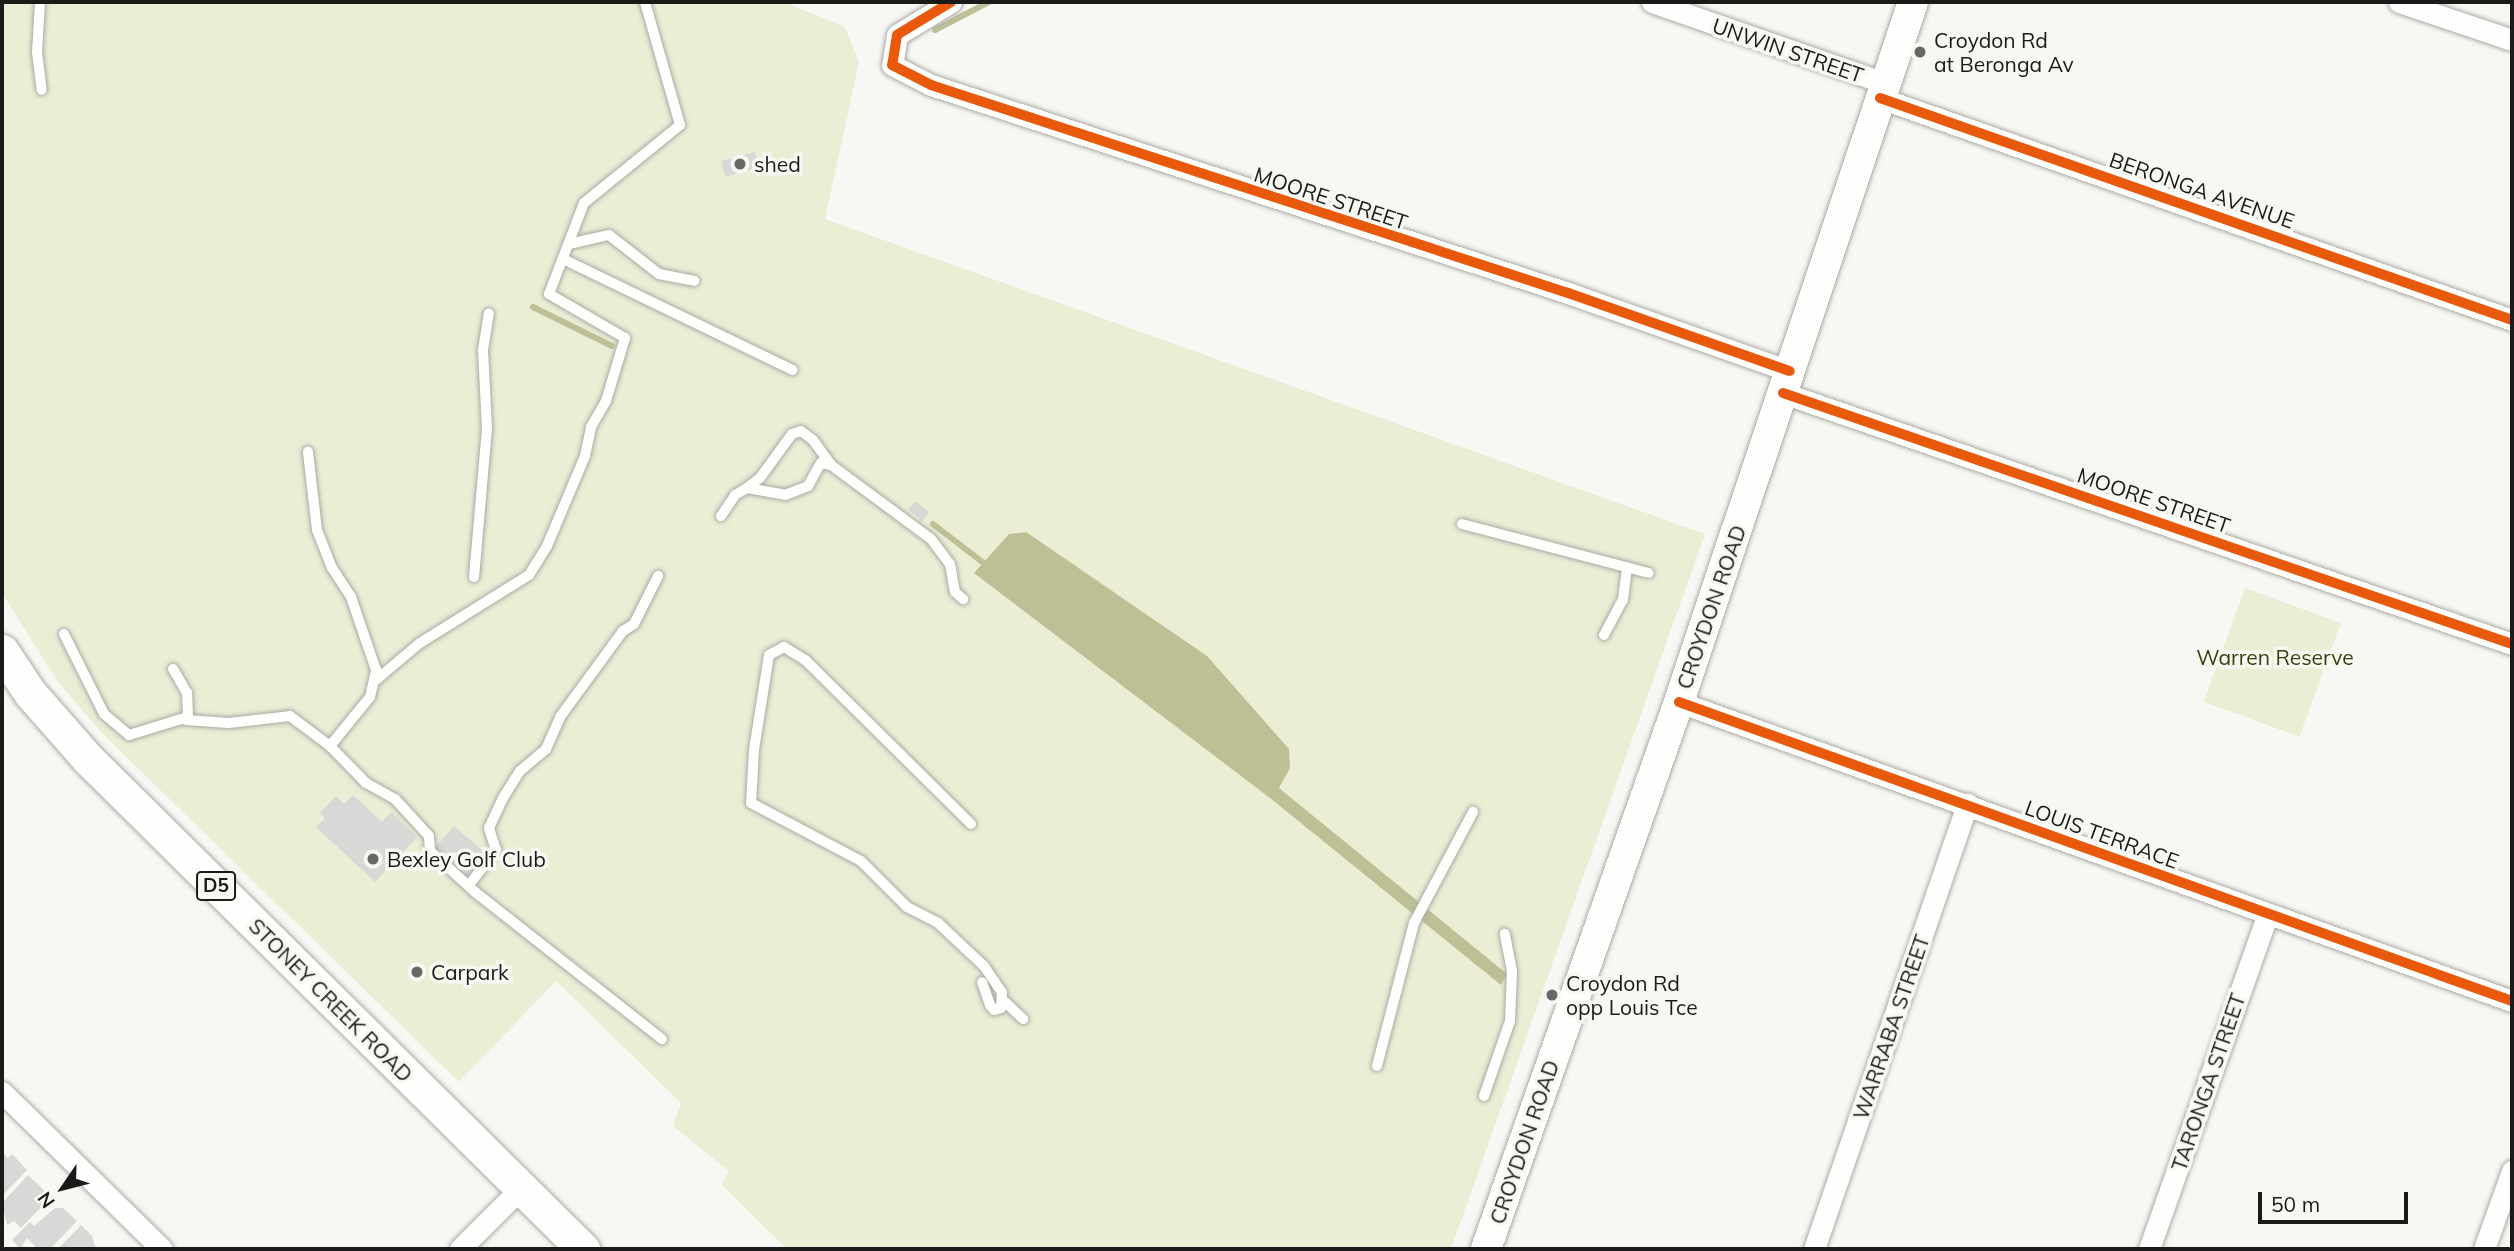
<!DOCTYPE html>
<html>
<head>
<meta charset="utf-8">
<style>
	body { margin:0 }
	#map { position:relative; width:2514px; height:1251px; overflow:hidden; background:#f7f7f4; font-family:Mulish,sans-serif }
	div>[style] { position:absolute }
	.green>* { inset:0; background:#ebedd4; transform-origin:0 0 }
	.water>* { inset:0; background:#bdc095 }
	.stream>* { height:6px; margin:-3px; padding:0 3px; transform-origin:3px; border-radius:3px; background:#bdc095 }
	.building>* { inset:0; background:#d8d8d6; transform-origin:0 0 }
	.roads { filter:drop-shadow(0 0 2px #aaaaa8) drop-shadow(0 0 2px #aaaaa8) }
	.lane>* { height:10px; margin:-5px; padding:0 5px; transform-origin:5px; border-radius:5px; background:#fefefd }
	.street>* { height:21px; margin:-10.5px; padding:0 10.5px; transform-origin:10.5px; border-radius:10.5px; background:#fefefd }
	.secondary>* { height:30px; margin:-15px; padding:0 15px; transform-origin:15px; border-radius:15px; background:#fefefd }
	.primary>* { height:33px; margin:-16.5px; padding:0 16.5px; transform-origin:16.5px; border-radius:16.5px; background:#fefefd }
	.cycleway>* { height:10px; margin:-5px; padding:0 5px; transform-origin:5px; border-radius:5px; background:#e8590c }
	.dots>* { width:19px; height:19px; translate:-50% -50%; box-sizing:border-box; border:4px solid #f8f8f3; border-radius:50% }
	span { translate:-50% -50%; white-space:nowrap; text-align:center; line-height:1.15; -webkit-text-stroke:7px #f8f8f3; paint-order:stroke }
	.shield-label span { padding:2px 5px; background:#f8f8f3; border:2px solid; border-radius:5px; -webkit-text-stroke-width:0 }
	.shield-label { font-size:19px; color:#1a1a18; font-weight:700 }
	.poi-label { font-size:21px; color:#1a1a18 }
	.left { translate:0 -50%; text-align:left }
	.street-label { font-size:21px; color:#1a1a18 }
	.park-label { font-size:21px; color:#3c3e0e }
	.frame { position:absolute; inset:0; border:4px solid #1a1a18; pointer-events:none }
	.north { position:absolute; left:28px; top:1153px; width:70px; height:70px; -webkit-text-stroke:5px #f8f8f3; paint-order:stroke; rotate:235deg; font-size:19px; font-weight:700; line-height:28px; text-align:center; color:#1a1a18 }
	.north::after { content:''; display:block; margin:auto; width:24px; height:32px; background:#1a1a18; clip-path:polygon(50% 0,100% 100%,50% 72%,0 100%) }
	.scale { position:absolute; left:2258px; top:1192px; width:150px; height:32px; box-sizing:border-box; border:4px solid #1a1a18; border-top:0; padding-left:9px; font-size:21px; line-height:24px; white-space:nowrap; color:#1a1a18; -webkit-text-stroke:5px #f8f8f3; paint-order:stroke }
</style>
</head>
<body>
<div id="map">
	<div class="green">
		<i style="clip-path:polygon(2px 2px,783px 2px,844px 26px,859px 62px,825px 219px,1705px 534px,1451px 1249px,787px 1249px,722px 1185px,729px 1171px,673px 1126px,681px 1103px,556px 981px,459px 1082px,102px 733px,58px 682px,2px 593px)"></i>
		<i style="left:2245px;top:588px;width:102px;height:121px;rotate:20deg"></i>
	</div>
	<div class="water">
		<i style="clip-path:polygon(1026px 532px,1207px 656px,1289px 749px,1290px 768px,1279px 788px,1507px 974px,1501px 985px,1270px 798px,974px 573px,1009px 534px)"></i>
	</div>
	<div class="stream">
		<i style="left:935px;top:30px;width:61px;rotate:-27.4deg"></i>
		<i style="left:533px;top:307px;width:88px;rotate:26.3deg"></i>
		<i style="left:933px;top:524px;width:67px;rotate:37.7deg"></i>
	</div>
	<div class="building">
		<i style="left:755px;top:152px;width:16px;height:35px;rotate:75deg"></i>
		<i style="left:915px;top:501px;width:18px;height:11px;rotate:38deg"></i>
		<i style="clip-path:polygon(353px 795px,382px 822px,391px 812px,417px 837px,375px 882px,316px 827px,325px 818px,320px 813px,336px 796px,344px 804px)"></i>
		<i style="left:454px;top:826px;width:44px;height:32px;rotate:41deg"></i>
		<i style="clip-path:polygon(2px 1152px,8px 1158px,12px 1154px,27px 1170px,2px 1196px)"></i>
		<i style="clip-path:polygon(28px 1175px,51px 1197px,21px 1228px,14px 1221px,7px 1225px,2px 1203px)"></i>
		<i style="clip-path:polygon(55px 1208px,63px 1208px,77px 1221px,50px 1249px,38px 1249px,27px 1238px,20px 1249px,12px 1240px,30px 1222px,34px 1226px)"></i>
		<i style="clip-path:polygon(81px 1225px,92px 1236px,96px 1249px,58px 1249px)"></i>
	</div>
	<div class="roads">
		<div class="lane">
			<i style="left:40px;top:2px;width:50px;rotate:93.4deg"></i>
			<i style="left:37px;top:52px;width:38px;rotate:83deg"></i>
			<i style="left:569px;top:244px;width:41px;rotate:-12.7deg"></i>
			<i style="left:609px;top:235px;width:63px;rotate:38deg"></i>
			<i style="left:659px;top:274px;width:36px;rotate:11deg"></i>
			<i style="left:563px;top:259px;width:255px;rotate:25.8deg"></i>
			<i style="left:747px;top:488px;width:16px;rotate:-38deg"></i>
			<i style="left:760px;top:478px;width:54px;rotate:-54deg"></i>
			<i style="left:792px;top:434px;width:9px;rotate:-18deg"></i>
			<i style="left:801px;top:431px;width:15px;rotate:37deg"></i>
			<i style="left:813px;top:440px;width:31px;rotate:54deg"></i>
			<i style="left:721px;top:516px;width:25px;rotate:-56deg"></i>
			<i style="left:735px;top:495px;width:14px;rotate:-30deg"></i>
			<i style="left:747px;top:488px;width:39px;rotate:10deg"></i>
			<i style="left:785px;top:495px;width:25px;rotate:-21deg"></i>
			<i style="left:808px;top:486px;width:26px;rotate:-61deg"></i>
			<i style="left:821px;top:463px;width:10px;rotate:11deg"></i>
			<i style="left:831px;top:465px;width:124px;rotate:36.5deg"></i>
			<i style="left:931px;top:539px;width:31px;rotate:53deg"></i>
			<i style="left:950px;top:564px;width:28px;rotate:80deg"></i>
			<i style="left:955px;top:592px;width:11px;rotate:41deg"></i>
			<i style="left:1462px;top:524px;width:193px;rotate:14.7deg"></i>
			<i style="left:474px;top:577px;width:149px;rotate:-85deg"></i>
			<i style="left:487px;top:429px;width:79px;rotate:-92.9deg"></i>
			<i style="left:483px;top:350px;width:37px;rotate:-81deg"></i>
			<i style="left:64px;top:634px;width:89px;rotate:63.4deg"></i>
			<i style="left:104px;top:714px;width:33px;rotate:40deg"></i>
			<i style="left:129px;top:735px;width:62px;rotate:-17deg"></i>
			<i style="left:188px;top:717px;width:24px;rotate:-92deg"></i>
			<i style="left:187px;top:693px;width:28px;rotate:-120deg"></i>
			<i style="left:1604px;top:635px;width:40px;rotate:-62deg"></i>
			<i style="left:1623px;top:600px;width:33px;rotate:-83deg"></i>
			<i style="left:376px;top:680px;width:57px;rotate:-40.1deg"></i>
			<i style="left:420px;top:643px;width:128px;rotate:-32deg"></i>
			<i style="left:529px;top:575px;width:34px;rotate:-58deg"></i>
			<i style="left:547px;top:546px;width:98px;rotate:-67.1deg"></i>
			<i style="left:585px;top:456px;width:30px;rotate:-78deg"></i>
			<i style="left:591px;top:427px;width:30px;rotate:-60deg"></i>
			<i style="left:606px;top:401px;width:66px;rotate:-73.2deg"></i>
			<i style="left:625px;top:338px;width:88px;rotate:-149.9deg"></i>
			<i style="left:549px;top:294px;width:97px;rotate:-69deg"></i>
			<i style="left:584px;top:203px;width:124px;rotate:-39.1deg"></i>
			<i style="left:680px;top:125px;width:128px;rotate:-105.9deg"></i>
			<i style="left:186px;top:720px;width:43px;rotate:4deg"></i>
			<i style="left:229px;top:723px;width:61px;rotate:-6.5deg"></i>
			<i style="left:290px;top:716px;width:50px;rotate:36.9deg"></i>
			<i style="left:330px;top:746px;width:63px;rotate:-50.8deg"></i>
			<i style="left:370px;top:697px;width:28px;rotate:-77deg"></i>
			<i style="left:376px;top:670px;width:77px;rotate:-108.9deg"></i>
			<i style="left:351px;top:597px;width:35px;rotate:-123deg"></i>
			<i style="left:332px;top:568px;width:41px;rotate:-111.5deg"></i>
			<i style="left:317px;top:530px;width:79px;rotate:-96.6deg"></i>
			<i style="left:330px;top:746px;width:52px;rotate:45.8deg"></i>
			<i style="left:366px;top:783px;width:33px;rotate:29deg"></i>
			<i style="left:395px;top:799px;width:50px;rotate:47.4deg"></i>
			<i style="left:429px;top:836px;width:15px;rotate:86deg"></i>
			<i style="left:430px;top:851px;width:61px;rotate:42.3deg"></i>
			<i style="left:475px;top:892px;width:238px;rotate:38.2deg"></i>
			<i style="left:971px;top:824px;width:233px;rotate:-135.3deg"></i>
			<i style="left:805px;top:660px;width:25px;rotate:-148deg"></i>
			<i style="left:784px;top:647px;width:17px;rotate:152deg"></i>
			<i style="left:769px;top:655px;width:96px;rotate:99deg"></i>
			<i style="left:754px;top:750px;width:53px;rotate:93.2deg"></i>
			<i style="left:751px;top:803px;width:124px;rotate:27.8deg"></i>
			<i style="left:861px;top:861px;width:65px;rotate:45deg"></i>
			<i style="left:907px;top:907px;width:35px;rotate:27deg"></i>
			<i style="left:938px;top:923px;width:63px;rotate:43.1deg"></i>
			<i style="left:984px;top:966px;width:32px;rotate:56deg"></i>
			<i style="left:1002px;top:993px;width:15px;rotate:94deg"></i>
			<i style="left:1001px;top:1008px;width:7px;rotate:164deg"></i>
			<i style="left:994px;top:1010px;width:6px;rotate:-129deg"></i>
			<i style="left:990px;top:1005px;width:24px;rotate:-109deg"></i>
			<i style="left:469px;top:885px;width:44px;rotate:-52.4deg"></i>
			<i style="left:496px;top:850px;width:23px;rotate:-108deg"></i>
			<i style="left:489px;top:828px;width:33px;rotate:-65deg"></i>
			<i style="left:503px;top:798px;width:32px;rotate:-58deg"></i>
			<i style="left:520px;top:771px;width:34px;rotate:-40deg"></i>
			<i style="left:546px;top:749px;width:35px;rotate:-66deg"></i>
			<i style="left:560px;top:717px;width:107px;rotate:-53.8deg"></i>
			<i style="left:623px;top:631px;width:13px;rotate:-32deg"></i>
			<i style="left:634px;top:624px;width:54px;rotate:-63.4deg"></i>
			<i style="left:1005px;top:1002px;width:25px;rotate:43deg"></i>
			<i style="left:1377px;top:1066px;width:148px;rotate:-75.5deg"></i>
			<i style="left:1414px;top:923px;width:126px;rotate:-62deg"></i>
			<i style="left:1484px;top:1096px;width:79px;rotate:-70.9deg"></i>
			<i style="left:1510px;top:1021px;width:50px;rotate:-87.7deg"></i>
			<i style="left:1512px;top:971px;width:38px;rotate:-101deg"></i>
		</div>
		<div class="street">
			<i style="left:951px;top:2px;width:63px;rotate:148.6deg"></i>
			<i style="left:897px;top:35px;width:30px;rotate:99deg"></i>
			<i style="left:892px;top:65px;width:44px;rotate:27.1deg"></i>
			<i style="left:931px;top:85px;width:670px;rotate:18.08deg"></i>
			<i style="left:1568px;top:293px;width:235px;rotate:19.4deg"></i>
			<i style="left:1652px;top:2px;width:247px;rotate:19.2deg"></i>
			<i style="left:2399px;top:2px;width:119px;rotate:18.6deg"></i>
			<i style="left:1880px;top:98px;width:670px;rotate:19.35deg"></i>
			<i style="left:1783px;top:393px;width:771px;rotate:19deg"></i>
			<i style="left:1679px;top:702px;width:885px;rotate:19.75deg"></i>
			<i style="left:2px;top:1092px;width:224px;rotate:44.5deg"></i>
			<i style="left:460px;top:1249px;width:86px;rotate:-45deg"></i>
			<i style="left:1814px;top:1249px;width:471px;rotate:-71deg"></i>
			<i style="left:2149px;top:1249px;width:354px;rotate:-70.5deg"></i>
			<i style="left:2484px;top:1249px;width:83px;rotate:-70.3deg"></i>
		</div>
		<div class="secondary">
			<i style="left:1486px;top:1249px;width:580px;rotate:-70.57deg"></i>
			<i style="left:1679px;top:702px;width:738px;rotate:-71.52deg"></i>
		</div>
		<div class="primary">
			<i style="left:2px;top:651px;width:50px;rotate:56.3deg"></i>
			<i style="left:30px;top:693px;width:88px;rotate:48.7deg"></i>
			<i style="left:88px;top:759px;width:697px;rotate:44.71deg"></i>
		</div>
	</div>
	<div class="cycleway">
		<i style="left:951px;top:2px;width:63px;rotate:148.6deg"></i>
		<i style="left:897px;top:35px;width:30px;rotate:99deg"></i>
		<i style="left:892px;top:65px;width:44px;rotate:27.1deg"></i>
		<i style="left:931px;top:85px;width:670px;rotate:18.08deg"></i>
		<i style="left:1568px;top:293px;width:235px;rotate:19.4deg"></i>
		<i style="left:1880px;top:98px;width:670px;rotate:19.35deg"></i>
		<i style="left:1783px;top:393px;width:771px;rotate:19deg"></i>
		<i style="left:1679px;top:702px;width:885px;rotate:19.75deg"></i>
	</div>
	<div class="dots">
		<i style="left:1920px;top:52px;background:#676765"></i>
		<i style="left:740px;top:164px;background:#676765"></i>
		<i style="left:373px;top:859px;background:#676765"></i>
		<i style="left:417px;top:972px;background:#676765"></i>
		<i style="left:1552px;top:995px;background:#676765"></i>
	</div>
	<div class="shield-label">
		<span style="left:216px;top:886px">D5</span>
	</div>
	<div class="poi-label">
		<span class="left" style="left:1934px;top:52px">Croydon Rd<br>at Beronga Av</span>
		<span class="left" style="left:754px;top:164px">shed</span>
		<span class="left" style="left:387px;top:859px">Bexley Golf Club</span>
		<span class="left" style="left:431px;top:972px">Carpark</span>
		<span class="left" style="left:1566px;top:995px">Croydon Rd<br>opp Louis Tce</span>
	</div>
	<div class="street-label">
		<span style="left:1788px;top:50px;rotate:19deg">UNWIN STREET</span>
		<span style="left:2202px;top:190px;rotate:19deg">BERONGA AVENUE</span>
		<span style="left:1331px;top:198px;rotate:18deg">MOORE STREET</span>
		<span style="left:2154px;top:500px;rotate:19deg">MOORE STREET</span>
		<span style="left:1711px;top:607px;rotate:-71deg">CROYDON ROAD</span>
		<span style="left:2102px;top:834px;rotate:20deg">LOUIS TERRACE</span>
		<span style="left:331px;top:1000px;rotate:45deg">STONEY CREEK ROAD</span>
		<span style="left:1891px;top:1027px;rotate:-71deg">WARRABA STREET</span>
		<span style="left:2208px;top:1082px;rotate:-71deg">TARONGA STREET</span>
		<span style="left:1524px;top:1142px;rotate:-71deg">CROYDON ROAD</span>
	</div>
	<div class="park-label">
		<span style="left:2275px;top:657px">Warren Reserve</span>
	</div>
	<div class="frame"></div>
	<div class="north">N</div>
	<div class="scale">50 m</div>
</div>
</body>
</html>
